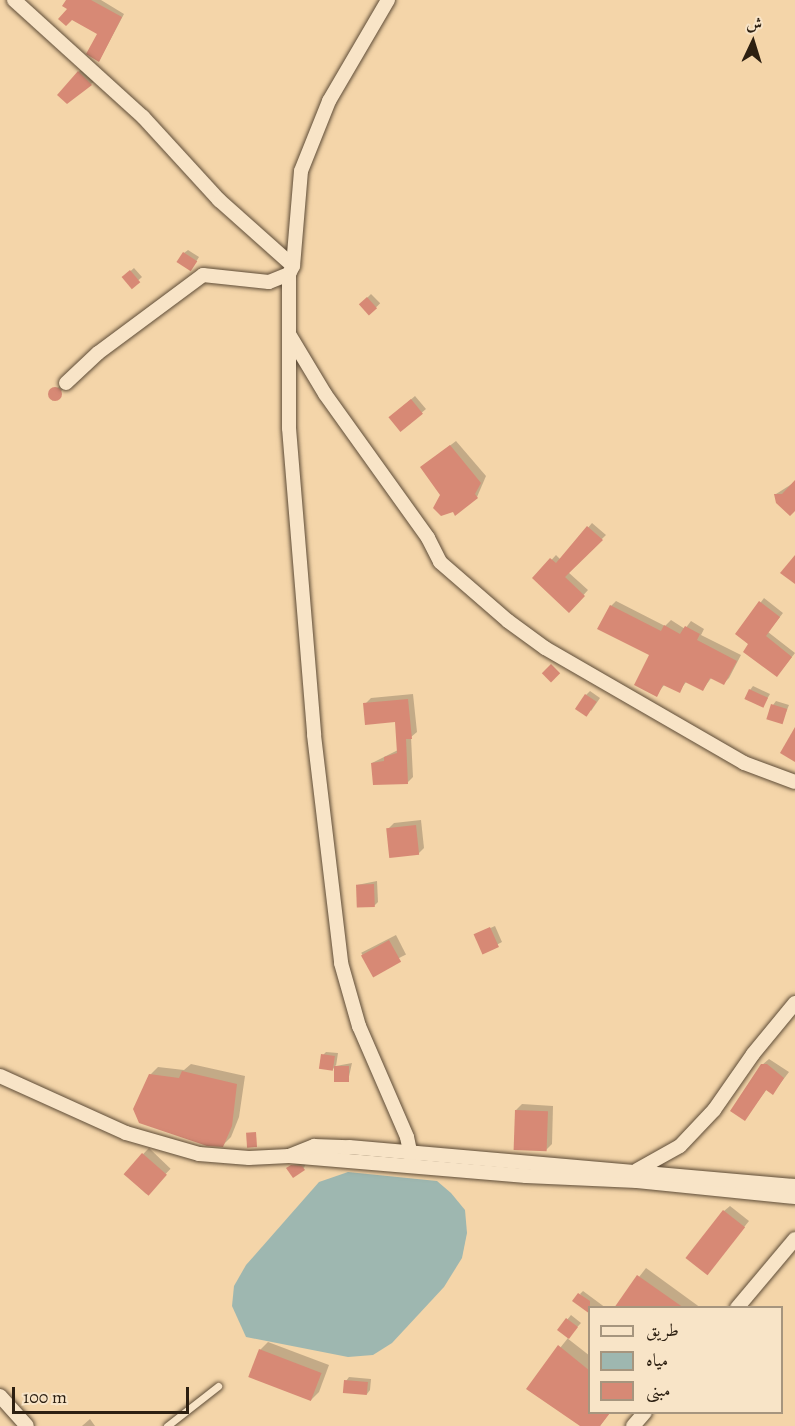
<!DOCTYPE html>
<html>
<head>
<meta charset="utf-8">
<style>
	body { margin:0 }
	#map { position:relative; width:795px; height:1426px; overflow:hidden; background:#f4d5a9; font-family:Alegreya,Amiri,serif }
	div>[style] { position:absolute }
	.water>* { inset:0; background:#9eb7b0 }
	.shadow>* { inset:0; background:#0003; transform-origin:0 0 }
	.building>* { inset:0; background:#d78975; transform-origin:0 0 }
	.round { border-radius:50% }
	.roads { filter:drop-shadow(0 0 2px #5e4c37) drop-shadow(0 0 2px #5e4c37) }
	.service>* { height:7px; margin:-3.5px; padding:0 3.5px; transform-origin:3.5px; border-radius:3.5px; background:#f8e4c7 }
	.minor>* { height:14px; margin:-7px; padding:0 7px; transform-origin:7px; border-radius:7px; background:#f8e4c7 }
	span { translate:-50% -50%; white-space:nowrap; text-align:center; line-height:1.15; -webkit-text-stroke:6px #f8e4c7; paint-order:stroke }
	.legend { position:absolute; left:588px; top:1306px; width:195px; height:108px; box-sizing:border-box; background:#f8e4c7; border:2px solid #a6957e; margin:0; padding:8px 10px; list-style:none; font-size:18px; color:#2c1f11 }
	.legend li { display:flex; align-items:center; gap:12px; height:30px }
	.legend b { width:30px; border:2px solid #a6957e }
	.north { position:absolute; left:723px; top:12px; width:60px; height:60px; -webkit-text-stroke:4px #f8e4c7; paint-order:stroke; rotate:4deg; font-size:16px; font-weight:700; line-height:24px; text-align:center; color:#2c1f11 }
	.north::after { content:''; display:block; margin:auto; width:21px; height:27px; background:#2c1f11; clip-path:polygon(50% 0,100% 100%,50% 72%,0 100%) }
	.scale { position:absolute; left:12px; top:1387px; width:177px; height:27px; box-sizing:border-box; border:3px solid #2c1f11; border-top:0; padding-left:8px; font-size:18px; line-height:21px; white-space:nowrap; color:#2c1f11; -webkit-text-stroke:4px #f8e4c7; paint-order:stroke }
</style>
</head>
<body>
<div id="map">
	<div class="water">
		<i style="clip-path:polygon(348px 1172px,437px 1181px,451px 1193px,465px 1210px,467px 1233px,462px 1258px,444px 1287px,392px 1343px,373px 1355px,348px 1357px,246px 1337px,232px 1306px,234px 1286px,246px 1265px,319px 1182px)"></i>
	</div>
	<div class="shadow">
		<i style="clip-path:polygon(67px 0,101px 0,124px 14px,99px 61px,99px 34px,69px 9px)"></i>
		<i style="clip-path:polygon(82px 68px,95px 81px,67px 102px,59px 95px)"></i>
		<i style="clip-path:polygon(188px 250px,199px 257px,194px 265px,184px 253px)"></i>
		<i style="left:134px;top:268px;width:12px;height:14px;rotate:48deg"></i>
		<i style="left:371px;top:294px;width:13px;height:15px;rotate:45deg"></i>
		<i style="clip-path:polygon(60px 386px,63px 389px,53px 401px,49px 396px)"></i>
		<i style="clip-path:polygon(415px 396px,426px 409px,401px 430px,394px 414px)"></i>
		<i style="clip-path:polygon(456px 441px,486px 476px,477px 497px,422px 467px)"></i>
		<i style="clip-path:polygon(795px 482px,795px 509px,776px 494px)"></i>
		<i style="clip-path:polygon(592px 523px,606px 535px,568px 572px,588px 590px,569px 611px,535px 578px,556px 555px,561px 560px)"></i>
		<i style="clip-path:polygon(764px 598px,783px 613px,768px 632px,795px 653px,780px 672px,737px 634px)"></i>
		<i style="clip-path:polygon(616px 601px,665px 626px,671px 620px,685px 629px,691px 621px,704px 629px,701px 635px,741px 655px,729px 678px,724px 683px,712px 677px,703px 689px,687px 681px,679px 691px,665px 684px,656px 695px,651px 654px,611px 606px)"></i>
		<i style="clip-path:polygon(753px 686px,770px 694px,763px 706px,750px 690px)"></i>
		<i style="clip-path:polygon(590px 691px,600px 698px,591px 711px,586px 695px)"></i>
		<i style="clip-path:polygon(413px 694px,417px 732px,411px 737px,413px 777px,407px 783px,372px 763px,398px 750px,396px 721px,365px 704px,371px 698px)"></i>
		<i style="clip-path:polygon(776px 701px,789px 705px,782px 722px,773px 705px)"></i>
		<i style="clip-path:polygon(421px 820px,424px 848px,418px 854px,388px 829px,394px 823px)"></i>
		<i style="clip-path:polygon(377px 881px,378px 902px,374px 906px,357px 885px)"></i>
		<i style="clip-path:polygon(495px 926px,502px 942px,483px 952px,477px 934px)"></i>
		<i style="left:396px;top:935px;width:22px;height:39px;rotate:63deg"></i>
		<i style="clip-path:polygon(326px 1052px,338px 1053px,336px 1066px,352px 1063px,348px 1081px,335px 1080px,336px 1065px,333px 1069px,323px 1055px)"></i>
		<i style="clip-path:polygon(769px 1059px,789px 1072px,773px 1093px,767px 1089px,745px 1119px,762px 1065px)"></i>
		<i style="clip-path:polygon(191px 1064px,245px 1076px,239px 1117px,231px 1137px,223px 1145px,150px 1075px,158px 1067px,184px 1070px)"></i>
		<i style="clip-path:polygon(522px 1104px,553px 1106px,552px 1144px,546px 1150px,516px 1110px)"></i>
		<i style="left:149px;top:1148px;width:30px;height:35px;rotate:44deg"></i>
		<i style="clip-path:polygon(306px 1163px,304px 1168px,291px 1165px)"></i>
		<i style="clip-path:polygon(730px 1206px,749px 1221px,712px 1267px,724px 1211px)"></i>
		<i style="clip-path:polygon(646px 1268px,701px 1308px,615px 1308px)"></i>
		<i style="clip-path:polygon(583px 1291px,606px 1308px,590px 1308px,580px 1294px)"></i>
		<i style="clip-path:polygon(571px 1315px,581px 1323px,567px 1338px,590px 1356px,590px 1412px,610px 1412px,600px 1426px,582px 1426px,528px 1388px,568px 1338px,559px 1330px)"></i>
		<i style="clip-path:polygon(268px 1342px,329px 1365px,319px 1392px,311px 1400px,260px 1350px)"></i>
		<i style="clip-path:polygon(349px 1377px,371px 1379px,370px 1390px,367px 1394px,346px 1381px)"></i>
		<i style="clip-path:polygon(90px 1419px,95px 1426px,82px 1426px)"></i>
	</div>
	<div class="building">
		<i style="clip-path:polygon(66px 0,91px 0,122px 17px,99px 62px,86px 54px,97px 34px,72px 20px,66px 26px,58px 19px,67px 9px,62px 6px)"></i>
		<i style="clip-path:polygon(78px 71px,92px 85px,67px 104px,57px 95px)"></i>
		<i style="left:183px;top:252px;width:17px;height:12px;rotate:33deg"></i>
		<i style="left:130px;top:270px;width:16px;height:11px;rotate:50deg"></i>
		<i style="left:367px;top:297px;width:15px;height:11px;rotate:48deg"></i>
		<i class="round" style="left:48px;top:387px;width:14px;height:14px"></i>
		<i style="left:411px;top:399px;width:19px;height:29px;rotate:51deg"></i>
		<i style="clip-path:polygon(450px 445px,481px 483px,475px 494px,478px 498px,455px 516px,453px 512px,441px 516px,433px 508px,440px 495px,420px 467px)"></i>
		<i style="clip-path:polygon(795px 480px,795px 511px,790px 516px,776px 503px,774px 494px,782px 494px)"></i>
		<i style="clip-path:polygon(587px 526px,603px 540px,565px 577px,585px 596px,569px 613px,532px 578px,550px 558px,556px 563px)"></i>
		<i style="clip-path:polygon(795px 555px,795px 584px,780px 573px)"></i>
		<i style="clip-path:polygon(759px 601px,780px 617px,766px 636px,792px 657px,777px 677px,743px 652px,748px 644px,735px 634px)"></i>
		<i style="clip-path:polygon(610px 605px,661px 631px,664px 625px,680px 634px,685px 626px,700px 634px,697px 640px,737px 661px,724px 685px,710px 678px,703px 691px,685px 682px,680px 693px,663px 685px,657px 697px,634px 685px,649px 655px,597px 629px)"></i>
		<i style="left:551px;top:664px;width:13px;height:13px;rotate:45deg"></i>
		<i style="left:749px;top:689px;width:21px;height:11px;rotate:25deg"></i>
		<i style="left:585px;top:694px;width:14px;height:18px;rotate:34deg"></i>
		<i style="clip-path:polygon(408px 699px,412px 739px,406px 739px,408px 784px,373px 785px,371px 763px,384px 761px,384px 757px,397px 753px,395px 722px,365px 725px,363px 703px)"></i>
		<i style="left:771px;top:704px;width:17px;height:16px;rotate:17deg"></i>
		<i style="clip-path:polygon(795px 727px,795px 762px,780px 753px)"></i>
		<i style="left:416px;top:825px;width:30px;height:30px;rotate:84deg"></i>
		<i style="left:374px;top:884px;width:23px;height:18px;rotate:88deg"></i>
		<i style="left:490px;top:927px;width:22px;height:18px;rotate:66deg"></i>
		<i style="left:389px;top:940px;width:25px;height:32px;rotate:61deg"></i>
		<i style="left:321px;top:1054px;width:14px;height:15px;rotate:8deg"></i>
		<i style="clip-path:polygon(761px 1064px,767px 1064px,784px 1078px,773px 1095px,766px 1090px,745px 1121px,730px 1111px)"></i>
		<i style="left:334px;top:1066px;width:15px;height:16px"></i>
		<i style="clip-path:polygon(182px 1071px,237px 1084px,232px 1126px,223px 1147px,207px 1146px,139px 1123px,133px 1109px,149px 1074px,179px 1078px)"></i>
		<i style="left:515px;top:1110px;width:33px;height:40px;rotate:2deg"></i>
		<i style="left:256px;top:1132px;width:15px;height:10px;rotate:86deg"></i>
		<i style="left:142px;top:1153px;width:33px;height:28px;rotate:41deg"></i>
		<i style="clip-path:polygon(291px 1165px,302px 1166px,305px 1170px,293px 1178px,286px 1168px)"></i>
		<i style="left:723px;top:1210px;width:28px;height:61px;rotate:38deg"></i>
		<i style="clip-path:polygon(637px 1275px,684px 1308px,614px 1308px)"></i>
		<i style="clip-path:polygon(578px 1293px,590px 1301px,590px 1314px,572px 1301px)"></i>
		<i style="left:566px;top:1318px;width:15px;height:15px;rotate:37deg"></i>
		<i style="clip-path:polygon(558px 1345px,590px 1371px,590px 1413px,610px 1413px,600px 1426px,580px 1426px,526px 1389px)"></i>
		<i style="left:259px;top:1349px;width:67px;height:30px;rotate:21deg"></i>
		<i style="left:344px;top:1380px;width:24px;height:13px;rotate:5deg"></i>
	</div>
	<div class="roads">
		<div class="service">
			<i style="left:167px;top:1426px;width:65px;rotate:-38.1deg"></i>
		</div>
		<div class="minor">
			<i style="left:14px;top:0;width:174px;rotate:42.2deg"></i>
			<i style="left:143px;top:117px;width:113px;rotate:47.5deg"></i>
			<i style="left:219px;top:200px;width:99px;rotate:41.7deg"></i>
			<i style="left:388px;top:0;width:117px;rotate:120.3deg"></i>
			<i style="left:329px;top:101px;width:75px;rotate:111.8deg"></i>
			<i style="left:301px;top:171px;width:95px;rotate:94.8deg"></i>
			<i style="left:293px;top:266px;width:9px;rotate:117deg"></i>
			<i style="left:289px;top:274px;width:154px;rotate:90deg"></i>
			<i style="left:289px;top:428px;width:308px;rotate:85.3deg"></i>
			<i style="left:314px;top:735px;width:230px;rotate:83.2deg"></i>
			<i style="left:341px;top:963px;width:66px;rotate:74.1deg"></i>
			<i style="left:359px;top:1026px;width:121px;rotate:66.6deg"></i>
			<i style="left:407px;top:1137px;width:29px;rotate:78deg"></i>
			<i style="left:289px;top:334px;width:70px;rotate:59deg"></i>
			<i style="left:325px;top:394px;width:177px;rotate:54.4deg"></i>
			<i style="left:428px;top:538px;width:27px;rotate:63deg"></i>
			<i style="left:440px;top:562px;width:90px;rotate:40.9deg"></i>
			<i style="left:508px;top:621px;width:46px;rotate:36.1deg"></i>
			<i style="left:545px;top:648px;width:230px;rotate:30deg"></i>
			<i style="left:744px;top:763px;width:54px;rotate:20.4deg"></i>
			<i style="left:66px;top:383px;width:44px;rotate:-43.2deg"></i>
			<i style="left:98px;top:353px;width:131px;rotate:-36.6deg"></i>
			<i style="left:203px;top:275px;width:66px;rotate:6.1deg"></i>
			<i style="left:269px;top:282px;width:22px;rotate:-22deg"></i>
			<i style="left:0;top:1076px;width:138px;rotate:24.3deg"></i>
			<i style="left:126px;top:1133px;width:76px;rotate:16deg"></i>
			<i style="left:199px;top:1154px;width:50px;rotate:4.6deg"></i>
			<i style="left:249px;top:1158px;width:40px;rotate:-2.9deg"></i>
			<i style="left:289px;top:1156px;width:238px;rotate:4.8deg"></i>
			<i style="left:526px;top:1176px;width:111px;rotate:2.6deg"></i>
			<i style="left:637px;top:1181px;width:159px;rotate:5.8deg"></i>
			<i style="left:289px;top:1156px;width:27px;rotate:-22deg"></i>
			<i style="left:314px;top:1146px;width:35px;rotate:2deg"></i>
			<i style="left:349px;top:1147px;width:448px;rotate:5deg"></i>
			<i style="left:637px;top:1170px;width:49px;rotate:-29.2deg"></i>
			<i style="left:680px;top:1146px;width:50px;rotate:-46.6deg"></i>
			<i style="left:714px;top:1110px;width:68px;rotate:-55.1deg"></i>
			<i style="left:753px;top:1054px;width:66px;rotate:-50.5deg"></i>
			<i style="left:737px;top:1308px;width:90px;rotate:-50deg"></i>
			<i style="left:0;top:1396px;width:40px;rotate:48deg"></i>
			<i style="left:633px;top:1426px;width:18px;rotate:-49deg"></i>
		</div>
	</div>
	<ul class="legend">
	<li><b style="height:8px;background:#f8e4c7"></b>طريق</li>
	<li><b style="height:16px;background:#9eb7b0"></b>مياه</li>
	<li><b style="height:16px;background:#d78975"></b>مبنى</li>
	</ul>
	<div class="north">ش</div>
	<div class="scale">100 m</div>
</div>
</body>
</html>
